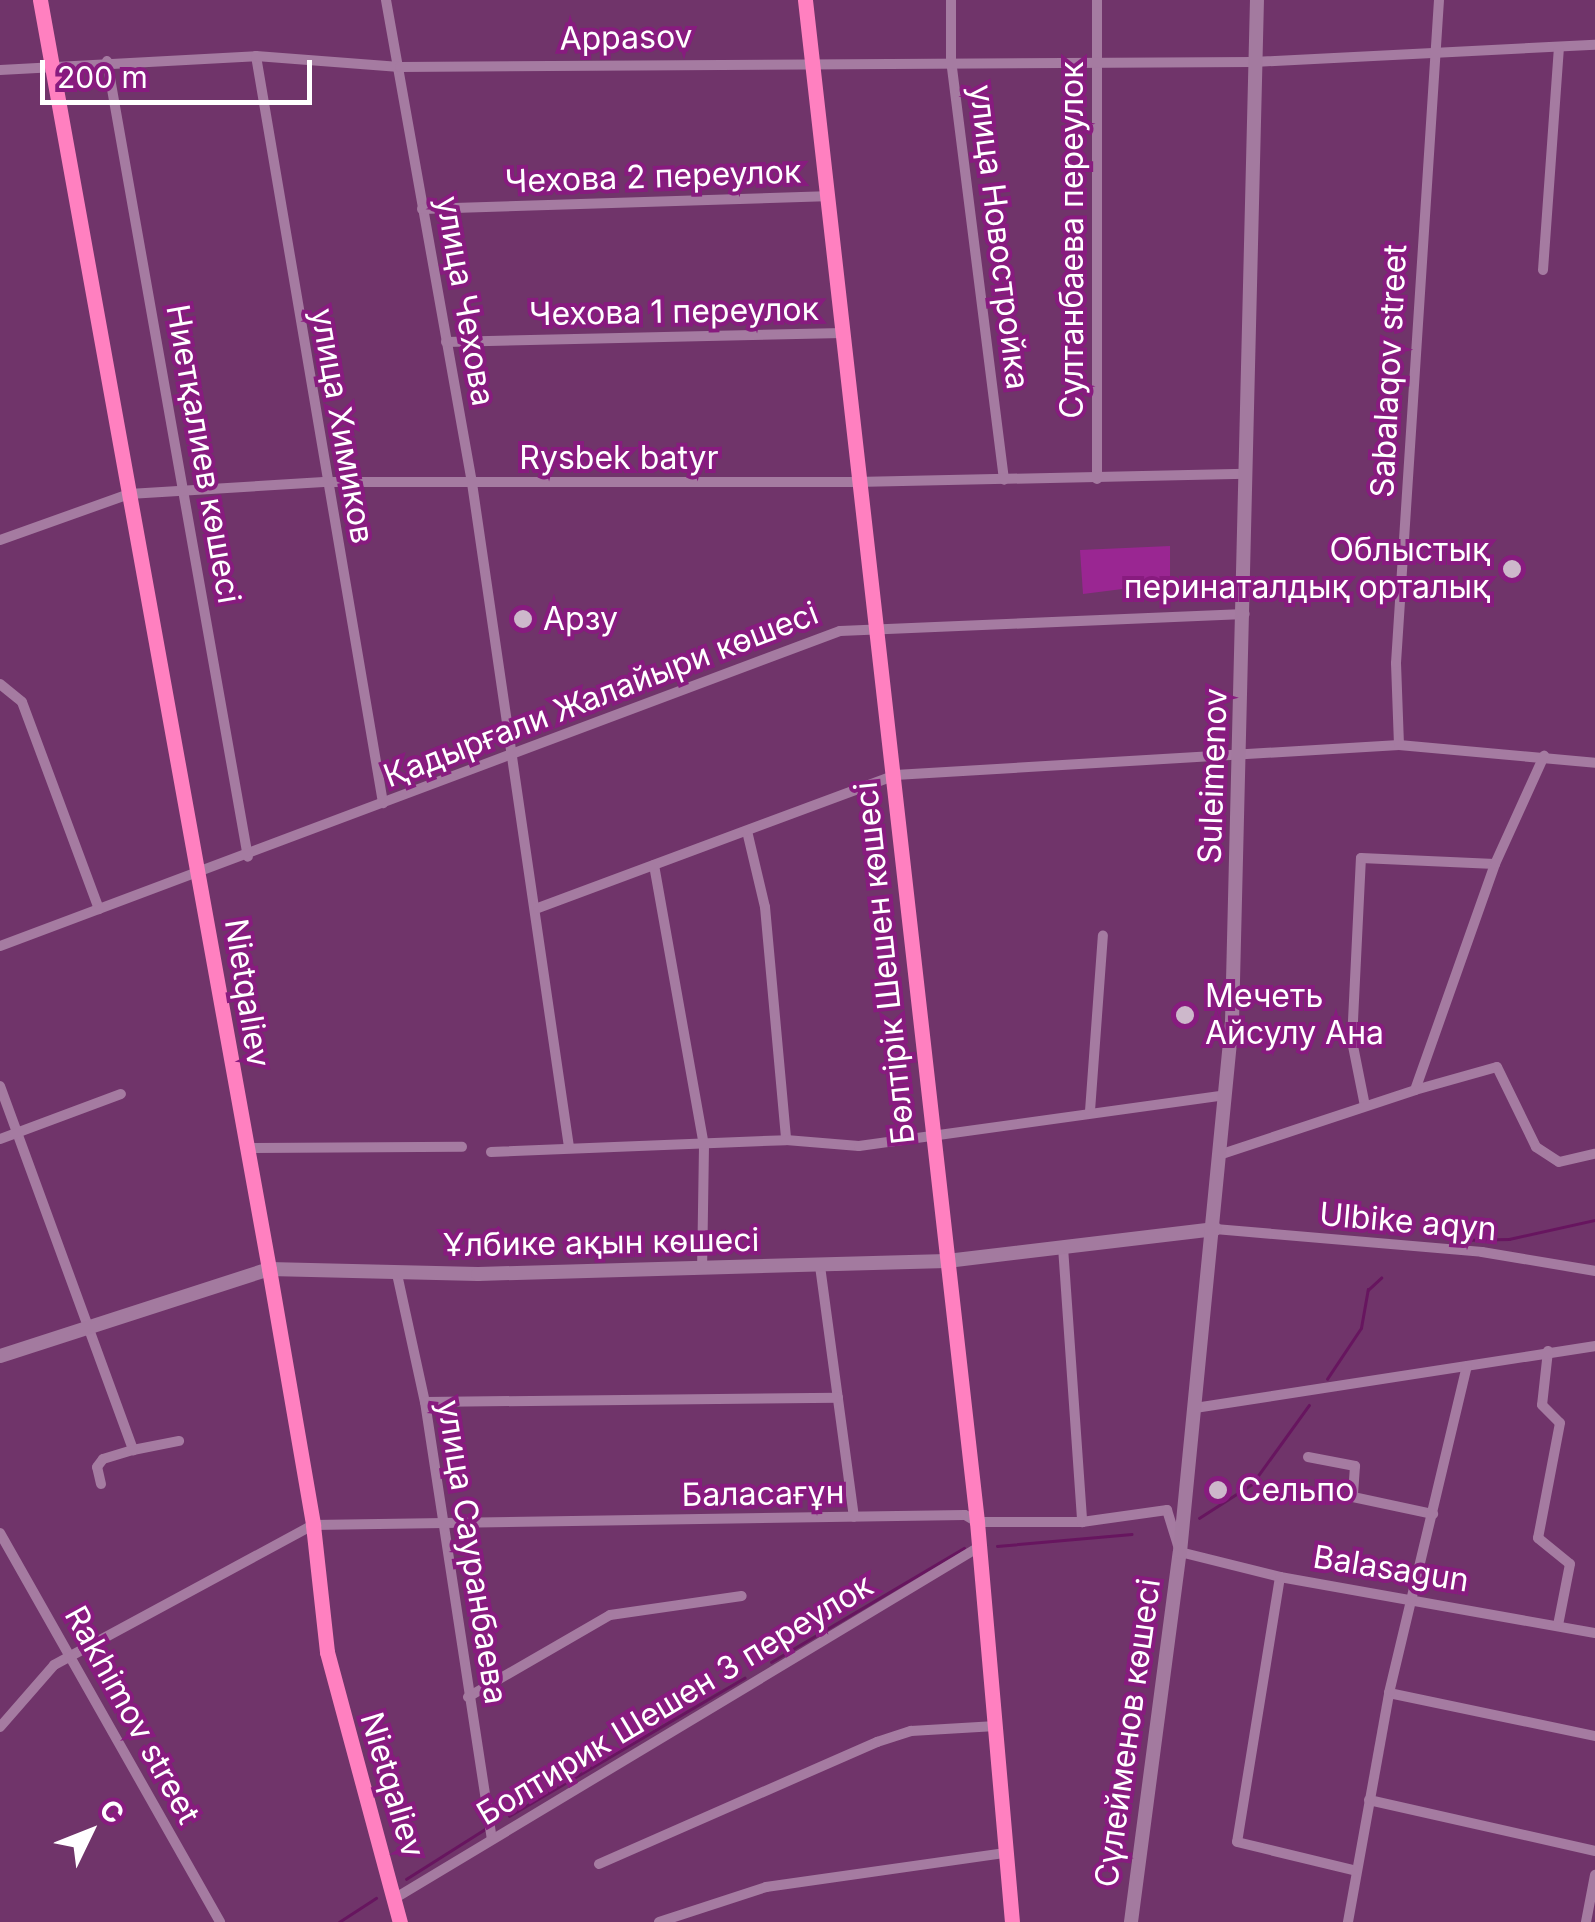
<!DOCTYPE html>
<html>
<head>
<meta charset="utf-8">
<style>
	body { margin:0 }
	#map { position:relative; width:1595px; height:1922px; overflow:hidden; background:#70346a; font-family:Inter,sans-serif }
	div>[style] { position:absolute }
	.green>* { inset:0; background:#9a2692 }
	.stream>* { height:2.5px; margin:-1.25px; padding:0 1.25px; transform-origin:1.25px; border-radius:1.25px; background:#67155f }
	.minor>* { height:10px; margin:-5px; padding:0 5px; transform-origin:5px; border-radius:5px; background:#a57ba1 }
	.major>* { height:14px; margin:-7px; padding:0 7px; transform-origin:7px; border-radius:7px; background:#a37a9f }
	.cycleway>* { height:15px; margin:-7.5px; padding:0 7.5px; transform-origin:7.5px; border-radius:7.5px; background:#ff80c0 }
	.dots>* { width:28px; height:28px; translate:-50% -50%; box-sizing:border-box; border:5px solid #881b7f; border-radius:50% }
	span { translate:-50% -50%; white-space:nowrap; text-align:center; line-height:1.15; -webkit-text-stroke:8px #881b7f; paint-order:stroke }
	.street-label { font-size:32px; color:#fff }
	.poi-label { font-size:32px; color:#fff }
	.right { translate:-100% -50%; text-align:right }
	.left { translate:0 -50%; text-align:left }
	.north { position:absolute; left:40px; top:1782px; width:100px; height:100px; -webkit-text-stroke:8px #881b7f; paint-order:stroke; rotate:47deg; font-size:28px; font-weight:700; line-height:40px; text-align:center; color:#fff }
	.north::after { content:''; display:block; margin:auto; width:35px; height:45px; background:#fff; clip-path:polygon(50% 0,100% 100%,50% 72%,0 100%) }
	.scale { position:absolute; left:40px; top:60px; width:272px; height:45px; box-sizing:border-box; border:5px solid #fff; border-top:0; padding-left:12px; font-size:30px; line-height:35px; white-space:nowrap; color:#fff; -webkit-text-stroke:8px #881b7f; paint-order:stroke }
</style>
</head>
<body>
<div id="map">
	<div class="green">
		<i style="clip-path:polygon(1170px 546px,1170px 583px,1083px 594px,1080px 550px)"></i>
	</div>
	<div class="stream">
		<i style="left:1456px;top:1240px;width:53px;rotate:-1.1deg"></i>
		<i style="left:1509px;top:1239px;width:88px;rotate:-12.5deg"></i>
		<i style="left:1327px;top:1379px;width:61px;rotate:-56.3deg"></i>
		<i style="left:1361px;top:1328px;width:39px;rotate:-80deg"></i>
		<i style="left:1368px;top:1290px;width:18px;rotate:-43deg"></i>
		<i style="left:1199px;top:1518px;width:63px;rotate:-32.7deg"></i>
		<i style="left:1252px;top:1484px;width:97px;rotate:-54.2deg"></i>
		<i style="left:997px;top:1546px;width:135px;rotate:-5.1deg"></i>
		<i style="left:771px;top:1662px;width:224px;rotate:-30.6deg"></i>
		<i style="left:509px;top:1816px;width:273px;rotate:-30.4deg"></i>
		<i style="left:406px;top:1879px;width:93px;rotate:-32.3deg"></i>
		<i style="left:339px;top:1922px;width:44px;rotate:-33deg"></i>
	</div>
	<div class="minor">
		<i style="left:40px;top:0;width:1289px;rotate:79.77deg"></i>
		<i style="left:269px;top:1269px;width:260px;rotate:80.2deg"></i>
		<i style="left:313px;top:1525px;width:128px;rotate:83.7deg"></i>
		<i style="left:327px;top:1652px;width:280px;rotate:74.9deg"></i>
		<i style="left:386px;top:0;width:491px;rotate:79.9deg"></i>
		<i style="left:472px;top:483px;width:671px;rotate:81.69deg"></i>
		<i style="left:805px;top:0;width:1532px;rotate:83.55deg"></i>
		<i style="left:977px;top:1522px;width:402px;rotate:85deg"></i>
		<i style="left:951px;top:0;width:60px;rotate:90deg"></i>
		<i style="left:951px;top:60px;width:423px;rotate:82.8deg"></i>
		<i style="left:1097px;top:0;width:479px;rotate:90deg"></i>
		<i style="left:256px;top:56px;width:758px;rotate:80.35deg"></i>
		<i style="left:107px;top:61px;width:808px;rotate:79.96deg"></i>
		<i style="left:0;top:70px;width:256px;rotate:-3.1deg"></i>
		<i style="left:256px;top:56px;width:144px;rotate:4.4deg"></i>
		<i style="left:400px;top:67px;width:854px;rotate:-0.34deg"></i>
		<i style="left:1254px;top:62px;width:341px;rotate:-2.9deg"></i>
		<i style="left:422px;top:209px;width:403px;rotate:-1.8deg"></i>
		<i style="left:1543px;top:270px;width:223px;rotate:-85.9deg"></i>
		<i style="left:446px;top:342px;width:397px;rotate:-1.3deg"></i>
		<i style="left:0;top:540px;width:137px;rotate:-19.6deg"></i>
		<i style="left:129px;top:494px;width:195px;rotate:-3.5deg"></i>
		<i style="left:324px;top:482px;width:532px"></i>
		<i style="left:856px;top:482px;width:390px;rotate:-1.2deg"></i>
		<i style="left:0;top:684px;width:28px;rotate:39deg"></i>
		<i style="left:22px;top:702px;width:221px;rotate:69.6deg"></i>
		<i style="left:1399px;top:745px;width:82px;rotate:-92.1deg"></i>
		<i style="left:1396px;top:663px;width:664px;rotate:-86.29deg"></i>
		<i style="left:747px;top:831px;width:78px;rotate:76.7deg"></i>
		<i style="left:765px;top:907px;width:234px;rotate:84.8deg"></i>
		<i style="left:654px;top:865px;width:285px;rotate:79.9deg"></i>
		<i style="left:704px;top:1146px;width:123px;rotate:90.9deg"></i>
		<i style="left:538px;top:908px;width:381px;rotate:-20.4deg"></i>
		<i style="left:895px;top:775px;width:505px;rotate:-3.41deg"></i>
		<i style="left:1399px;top:745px;width:197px;rotate:5.2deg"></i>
		<i style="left:0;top:946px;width:897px;rotate:-20.56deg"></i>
		<i style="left:840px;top:631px;width:405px;rotate:-2.4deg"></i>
		<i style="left:0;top:1086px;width:388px;rotate:69.9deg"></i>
		<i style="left:133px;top:1450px;width:47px;rotate:-11.1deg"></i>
		<i style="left:1415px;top:1090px;width:85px;rotate:-15.7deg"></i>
		<i style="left:1497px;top:1067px;width:89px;rotate:64deg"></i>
		<i style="left:1536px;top:1147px;width:27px;rotate:33deg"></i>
		<i style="left:1559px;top:1162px;width:37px;rotate:-13deg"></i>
		<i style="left:1365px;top:1106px;width:66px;rotate:-101.3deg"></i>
		<i style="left:1352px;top:1041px;width:183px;rotate:-87.2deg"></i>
		<i style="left:1361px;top:858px;width:134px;rotate:2.6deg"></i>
		<i style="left:1090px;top:1111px;width:176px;rotate:-85.8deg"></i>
		<i style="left:0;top:1139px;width:129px;rotate:-20.4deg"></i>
		<i style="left:246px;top:1148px;width:216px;rotate:-0.3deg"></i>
		<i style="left:491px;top:1152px;width:295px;rotate:-2.3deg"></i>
		<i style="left:786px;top:1140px;width:73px;rotate:4.7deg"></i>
		<i style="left:859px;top:1146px;width:370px;rotate:-7.9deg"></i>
		<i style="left:1222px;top:1154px;width:203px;rotate:-18.3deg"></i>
		<i style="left:1415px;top:1090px;width:240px;rotate:-70.5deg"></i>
		<i style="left:1495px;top:864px;width:119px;rotate:-65.6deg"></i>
		<i style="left:1215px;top:1229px;width:268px;rotate:4.9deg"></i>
		<i style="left:1482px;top:1252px;width:115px;rotate:9.5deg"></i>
		<i style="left:1063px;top:1247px;width:276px;rotate:86deg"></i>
		<i style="left:820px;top:1266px;width:253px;rotate:82.3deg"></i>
		<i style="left:397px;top:1274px;width:131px;rotate:77.7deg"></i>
		<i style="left:425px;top:1402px;width:442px;rotate:81.3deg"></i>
		<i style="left:1548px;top:1351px;width:54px;rotate:96.3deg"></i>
		<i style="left:1542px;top:1405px;width:25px;rotate:45deg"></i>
		<i style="left:1560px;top:1423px;width:117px;rotate:100.8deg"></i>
		<i style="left:1538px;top:1538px;width:41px;rotate:39.1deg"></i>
		<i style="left:1570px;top:1564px;width:62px;rotate:101.1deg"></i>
		<i style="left:425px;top:1402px;width:413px;rotate:-0.6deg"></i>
		<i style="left:1195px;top:1408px;width:405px;rotate:-8.8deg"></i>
		<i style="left:1308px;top:1457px;width:48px;rotate:10.8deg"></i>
		<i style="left:1355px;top:1466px;width:31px;rotate:94deg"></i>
		<i style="left:1353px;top:1497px;width:82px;rotate:12deg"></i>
		<i style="left:101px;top:1484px;width:17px;rotate:-103deg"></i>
		<i style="left:97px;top:1467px;width:10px;rotate:-53deg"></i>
		<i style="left:103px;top:1459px;width:31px;rotate:-17deg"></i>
		<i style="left:0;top:1533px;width:447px;rotate:60.5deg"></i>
		<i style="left:1280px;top:1577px;width:268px;rotate:99.2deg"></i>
		<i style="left:1237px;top:1842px;width:123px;rotate:13.6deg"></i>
		<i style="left:1389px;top:1693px;width:210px;rotate:11.8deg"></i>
		<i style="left:468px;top:1697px;width:164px;rotate:-30deg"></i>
		<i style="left:610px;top:1615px;width:133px;rotate:-8.2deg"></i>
		<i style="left:0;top:1727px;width:82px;rotate:-48.9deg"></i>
		<i style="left:54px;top:1665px;width:294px;rotate:-28.4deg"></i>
		<i style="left:313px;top:1525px;width:652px;rotate:-0.88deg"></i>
		<i style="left:965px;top:1515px;width:14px;rotate:30deg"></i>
		<i style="left:977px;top:1522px;width:105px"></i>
		<i style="left:1082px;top:1522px;width:86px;rotate:-8deg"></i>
		<i style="left:1167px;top:1510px;width:44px;rotate:72.8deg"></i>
		<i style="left:1180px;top:1552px;width:103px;rotate:14deg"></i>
		<i style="left:1280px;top:1577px;width:320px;rotate:10.1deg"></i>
		<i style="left:1369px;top:1800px;width:232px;rotate:12.7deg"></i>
		<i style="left:599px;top:1864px;width:304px;rotate:-23.7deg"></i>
		<i style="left:877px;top:1742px;width:36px;rotate:-18deg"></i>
		<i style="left:911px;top:1731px;width:85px;rotate:-3.4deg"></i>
		<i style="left:397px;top:1897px;width:679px;rotate:-31.02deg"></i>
		<i style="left:659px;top:1922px;width:113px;rotate:-18.1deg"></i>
		<i style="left:766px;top:1887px;width:242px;rotate:-8.1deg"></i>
		<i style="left:1348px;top:1922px;width:233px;rotate:-79.8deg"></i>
		<i style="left:1389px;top:1693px;width:336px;rotate:-76.6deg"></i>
		<i style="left:1586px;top:1922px;width:48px;rotate:-79.2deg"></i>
	</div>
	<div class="major">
		<i style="left:0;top:1356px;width:283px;rotate:-17.9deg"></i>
		<i style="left:269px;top:1269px;width:209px;rotate:1.4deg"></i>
		<i style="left:478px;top:1274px;width:469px;rotate:-1.6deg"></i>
		<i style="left:947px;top:1261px;width:270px;rotate:-6.8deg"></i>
		<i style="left:1131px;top:1922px;width:373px;rotate:-82.5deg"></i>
		<i style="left:1180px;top:1552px;width:533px;rotate:-84.4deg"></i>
		<i style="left:1232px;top:1022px;width:1022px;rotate:-88.6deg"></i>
	</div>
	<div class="cycleway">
		<i style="left:40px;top:0;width:1289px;rotate:79.77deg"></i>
		<i style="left:269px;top:1269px;width:260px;rotate:80.2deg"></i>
		<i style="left:313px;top:1525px;width:128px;rotate:83.7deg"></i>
		<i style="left:327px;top:1652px;width:280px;rotate:74.9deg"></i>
		<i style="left:805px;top:0;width:1532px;rotate:83.55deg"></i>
		<i style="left:977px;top:1522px;width:402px;rotate:85deg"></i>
	</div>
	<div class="dots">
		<i style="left:1512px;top:569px;background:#cdb8cb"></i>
		<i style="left:523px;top:619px;background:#cdb8cb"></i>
		<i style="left:1185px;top:1015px;background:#cdb8cb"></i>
		<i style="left:1218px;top:1490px;background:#cdb8cb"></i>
	</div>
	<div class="street-label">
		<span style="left:626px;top:38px;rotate:-1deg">Appasov</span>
		<span style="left:653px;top:177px;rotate:-2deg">Чехова 2 переулок</span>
		<span style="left:999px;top:237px;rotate:83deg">улица Новостройка</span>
		<span style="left:1072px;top:240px;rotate:-90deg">Султанбаева переулок</span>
		<span style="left:465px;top:301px;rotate:80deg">улица Чехова</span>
		<span style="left:674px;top:312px;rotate:-1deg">Чехова 1 переулок</span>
		<span style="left:1389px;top:371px;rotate:-87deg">Sabalaqov street</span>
		<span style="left:342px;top:426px;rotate:80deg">улица Химиков</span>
		<span style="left:203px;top:454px;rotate:80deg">Ниетқалиев көшесі</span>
		<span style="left:619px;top:458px">Rysbek batyr</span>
		<span style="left:601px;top:695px;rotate:-21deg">Қадырғали Жалайыри көшесі</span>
		<span style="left:1213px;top:776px;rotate:-88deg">Suleimenov</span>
		<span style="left:885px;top:963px;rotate:-96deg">Бөлтірік Шешен көшесі</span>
		<span style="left:247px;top:993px;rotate:81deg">Nietqaliev</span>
		<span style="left:1408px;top:1222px;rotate:5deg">Ulbike aqyn</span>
		<span style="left:601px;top:1243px;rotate:-1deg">Ұлбике ақын көшесі</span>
		<span style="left:763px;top:1494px;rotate:-1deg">Баласағұн</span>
		<span style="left:472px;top:1552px;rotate:81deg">улица Сауранбаева</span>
		<span style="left:1391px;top:1569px;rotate:9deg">Balasagun</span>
		<span style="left:675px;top:1700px;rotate:-31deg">Болтирик Шешен 3 переулок</span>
		<span style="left:132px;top:1715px;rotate:61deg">Rakhimov street</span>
		<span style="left:1128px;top:1733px;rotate:-82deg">Сүлейменов көшесі</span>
		<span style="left:392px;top:1785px;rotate:73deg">Nietqaliev</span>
	</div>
	<div class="poi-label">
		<span class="right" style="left:1490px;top:569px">Облыстық<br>перинаталдық орталық</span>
		<span class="left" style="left:543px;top:619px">Арзу</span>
		<span class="left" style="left:1205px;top:1015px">Мечеть<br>Айсулу Ана</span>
		<span class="left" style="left:1238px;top:1490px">Сельпо</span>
	</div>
	<div class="north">С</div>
	<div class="scale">200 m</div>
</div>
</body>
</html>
